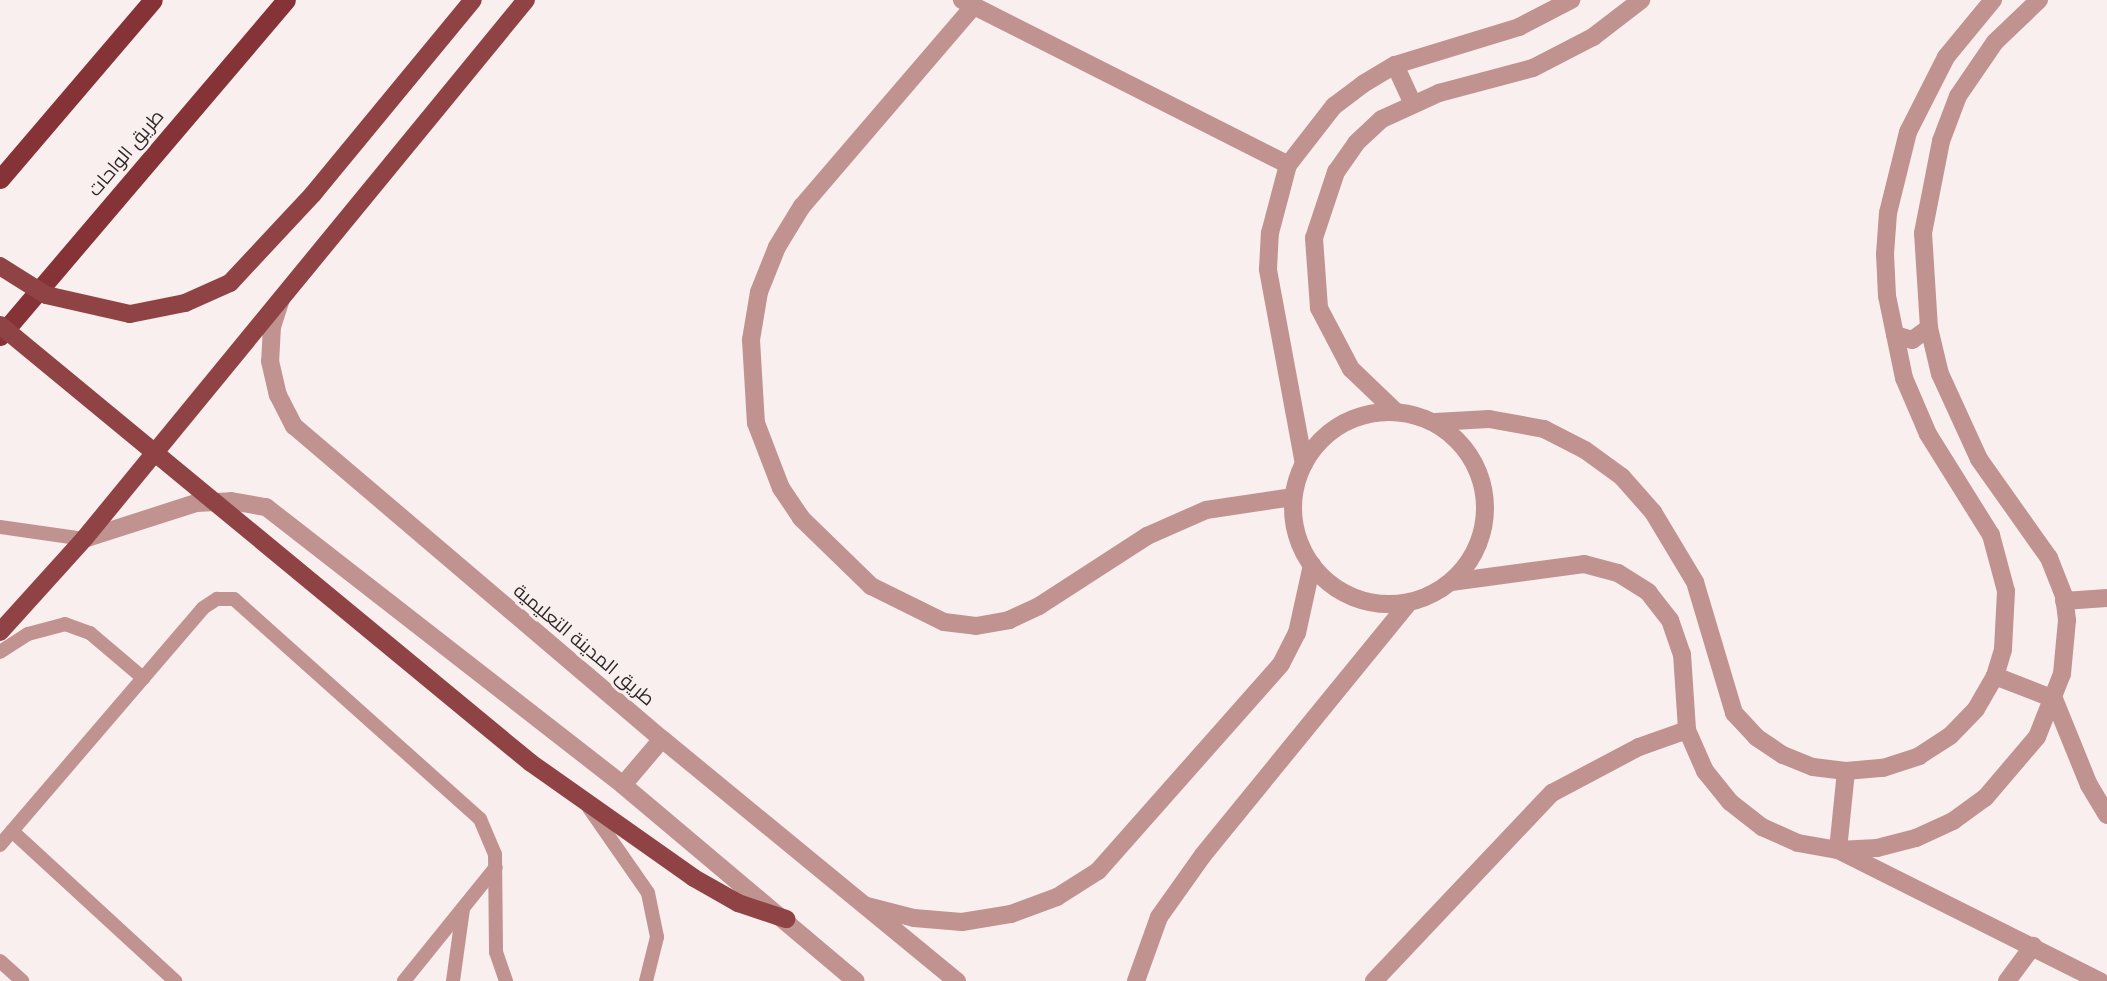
<!DOCTYPE html>
<html>
<head>
<meta charset="utf-8">
<style>
	body { margin:0 }
	#map { position:relative; width:2107px; height:981px; overflow:hidden; background:#f9efee; font-family:"Space Grotesk",Cairo,sans-serif }
	div>[style] { position:absolute }
	.service>* { height:14px; margin:-7px; padding:0 7px; transform-origin:7px; border-radius:7px; background:#c09391 }
	.minor>* { height:18px; margin:-9px; padding:0 9px; transform-origin:9px; border-radius:9px; background:#c09391 }
	.minor>.ring { margin:-9px; padding:0; box-sizing:content-box; background:none; border:18px solid #c09391; border-radius:50% }
	.tertiary>* { height:18px; margin:-9px; padding:0 9px; transform-origin:9px; border-radius:9px; background:#c09391 }
	.primary>* { height:18px; margin:-9px; padding:0 9px; transform-origin:9px; border-radius:9px; background:#8f4344 }
	.trunk>* { height:19px; margin:-9.5px; padding:0 9.5px; transform-origin:9.5px; border-radius:9.5px; background:#853336 }
	.primary-bridge>* { height:18px; margin:-9px; padding:0 9px; transform-origin:9px; border-radius:9px; background:#8f4344 }
	span { translate:-50% -50%; white-space:nowrap; text-align:center; line-height:1.15; -webkit-text-stroke:6px #f9efee; paint-order:stroke }
	.street-label { font-size:19px; color:#2c2828 }
</style>
</head>
<body>
<div id="map">
	<div class="service">
		<i style="left:0;top:527px;width:85px;rotate:8.1deg"></i>
		<i style="left:0;top:652px;width:33px;rotate:-33deg"></i>
		<i style="left:28px;top:634px;width:38px;rotate:-15deg"></i>
		<i style="left:65px;top:624px;width:27px;rotate:20deg"></i>
		<i style="left:90px;top:633px;width:70px;rotate:40.3deg"></i>
		<i style="left:589px;top:808px;width:103px;rotate:55.2deg"></i>
		<i style="left:648px;top:893px;width:45px;rotate:78.4deg"></i>
		<i style="left:657px;top:937px;width:45px;rotate:104deg"></i>
		<i style="left:12px;top:831px;width:222px;rotate:42.6deg"></i>
		<i style="left:0;top:845px;width:312px;rotate:-49.4deg"></i>
		<i style="left:203px;top:608px;width:17px;rotate:-33deg"></i>
		<i style="left:217px;top:599px;width:17px"></i>
		<i style="left:234px;top:599px;width:330px;rotate:41.8deg"></i>
		<i style="left:480px;top:819px;width:38px;rotate:67deg"></i>
		<i style="left:495px;top:854px;width:98px;rotate:89.4deg"></i>
		<i style="left:496px;top:952px;width:31px;rotate:71deg"></i>
		<i style="left:0;top:961px;width:30px;rotate:42deg"></i>
		<i style="left:404px;top:981px;width:146px;rotate:-51.1deg"></i>
		<i style="left:453px;top:981px;width:73px;rotate:-82.1deg"></i>
	</div>
	<div class="minor">
		<i style="left:962px;top:0;width:365px;rotate:26.8deg"></i>
		<i style="left:972px;top:8px;width:261px;rotate:130.6deg"></i>
		<i style="left:802px;top:206px;width:48px;rotate:121.4deg"></i>
		<i style="left:777px;top:247px;width:48px;rotate:111.8deg"></i>
		<i style="left:759px;top:292px;width:49px;rotate:99.5deg"></i>
		<i style="left:751px;top:340px;width:83px;rotate:86.6deg"></i>
		<i style="left:756px;top:423px;width:70px;rotate:69deg"></i>
		<i style="left:781px;top:488px;width:36px;rotate:56deg"></i>
		<i style="left:801px;top:518px;width:98px;rotate:44.2deg"></i>
		<i style="left:871px;top:586px;width:81px;rotate:26.3deg"></i>
		<i style="left:944px;top:622px;width:32px;rotate:7deg"></i>
		<i style="left:976px;top:626px;width:34px;rotate:-10deg"></i>
		<i style="left:1009px;top:620px;width:33px;rotate:-25deg"></i>
		<i style="left:1039px;top:606px;width:129px;rotate:-32.9deg"></i>
		<i style="left:1147px;top:536px;width:64px;rotate:-23.8deg"></i>
		<i style="left:1206px;top:510px;width:88px;rotate:-8.5deg"></i>
		<i style="left:1395px;top:65px;width:41px;rotate:65.3deg"></i>
		<i style="left:1895px;top:335px;width:18px;rotate:16deg"></i>
		<i style="left:1912px;top:340px;width:21px;rotate:-35deg"></i>
		<i style="left:1395px;top:411px;width:61px;rotate:-136.3deg"></i>
		<i style="left:1351px;top:369px;width:69px;rotate:-117.7deg"></i>
		<i style="left:1319px;top:308px;width:70px;rotate:-94.1deg"></i>
		<i style="left:1314px;top:238px;width:70px;rotate:-71.6deg"></i>
		<i style="left:1336px;top:172px;width:35px;rotate:-55deg"></i>
		<i style="left:1356px;top:143px;width:35px;rotate:-43deg"></i>
		<i style="left:1382px;top:119px;width:63px;rotate:-24.5deg"></i>
		<i style="left:1439px;top:93px;width:97px;rotate:-14.9deg"></i>
		<i style="left:1533px;top:68px;width:68px;rotate:-27.3deg"></i>
		<i style="left:1593px;top:37px;width:61px;rotate:-37.6deg"></i>
		<i class="ring" style="left:1293px;top:412px;width:174px;height:174px"></i>
		<i style="left:1435px;top:422px;width:54px;rotate:-3.2deg"></i>
		<i style="left:1489px;top:419px;width:56px;rotate:10.3deg"></i>
		<i style="left:1544px;top:429px;width:46px;rotate:27.1deg"></i>
		<i style="left:1585px;top:450px;width:46px;rotate:36.1deg"></i>
		<i style="left:1622px;top:477px;width:47px;rotate:48.5deg"></i>
		<i style="left:1653px;top:512px;width:82px;rotate:59deg"></i>
		<i style="left:1695px;top:582px;width:137px;rotate:73.4deg"></i>
		<i style="left:1734px;top:713px;width:33px;rotate:47deg"></i>
		<i style="left:1756px;top:737px;width:32px;rotate:34deg"></i>
		<i style="left:1783px;top:755px;width:32px;rotate:22deg"></i>
		<i style="left:1813px;top:767px;width:33px;rotate:7deg"></i>
		<i style="left:1846px;top:771px;width:37px;rotate:-5deg"></i>
		<i style="left:1883px;top:768px;width:38px;rotate:-18deg"></i>
		<i style="left:1919px;top:756px;width:37px;rotate:-33deg"></i>
		<i style="left:1950px;top:736px;width:37px;rotate:-46deg"></i>
		<i style="left:1976px;top:709px;width:38px;rotate:-60deg"></i>
		<i style="left:1995px;top:676px;width:28px;rotate:-73deg"></i>
		<i style="left:2003px;top:649px;width:58px;rotate:-87deg"></i>
		<i style="left:2006px;top:591px;width:58px;rotate:-105deg"></i>
		<i style="left:1991px;top:535px;width:119px;rotate:-122deg"></i>
		<i style="left:1928px;top:434px;width:61px;rotate:-113.2deg"></i>
		<i style="left:1904px;top:378px;width:84px;rotate:-101.7deg"></i>
		<i style="left:1887px;top:296px;width:42px;rotate:-92.7deg"></i>
		<i style="left:1885px;top:254px;width:41px;rotate:-85.8deg"></i>
		<i style="left:1888px;top:213px;width:83px;rotate:-76.1deg"></i>
		<i style="left:1908px;top:132px;width:84px;rotate:-63.1deg"></i>
		<i style="left:1946px;top:57px;width:74px;rotate:-50.5deg"></i>
		<i style="left:1304px;top:464px;width:198px;rotate:-100.5deg"></i>
		<i style="left:1268px;top:269px;width:36px;rotate:-87deg"></i>
		<i style="left:1270px;top:233px;width:70px;rotate:-75.2deg"></i>
		<i style="left:1288px;top:165px;width:75px;rotate:-52.1deg"></i>
		<i style="left:1334px;top:106px;width:36px;rotate:-37deg"></i>
		<i style="left:1363px;top:84px;width:37px;rotate:-31deg"></i>
		<i style="left:1395px;top:65px;width:130px;rotate:-17deg"></i>
		<i style="left:1519px;top:27px;width:59px;rotate:-27.4deg"></i>
		<i style="left:1451px;top:582px;width:134px;rotate:-7.7deg"></i>
		<i style="left:1584px;top:564px;width:35px;rotate:15deg"></i>
		<i style="left:1618px;top:573px;width:36px;rotate:32deg"></i>
		<i style="left:1648px;top:592px;width:36px;rotate:52deg"></i>
		<i style="left:1670px;top:620px;width:36px;rotate:71deg"></i>
		<i style="left:1682px;top:654px;width:76px;rotate:86.2deg"></i>
		<i style="left:1687px;top:730px;width:45px;rotate:66.3deg"></i>
		<i style="left:1705px;top:771px;width:40px;rotate:51deg"></i>
		<i style="left:1730px;top:802px;width:41px;rotate:38deg"></i>
		<i style="left:1762px;top:827px;width:39px;rotate:24deg"></i>
		<i style="left:1798px;top:843px;width:41px;rotate:9.9deg"></i>
		<i style="left:1838px;top:850px;width:39px;rotate:-3deg"></i>
		<i style="left:1877px;top:848px;width:40px;rotate:-14.4deg"></i>
		<i style="left:1916px;top:838px;width:41px;rotate:-24.7deg"></i>
		<i style="left:1953px;top:821px;width:39px;rotate:-36deg"></i>
		<i style="left:1985px;top:798px;width:80px;rotate:-49.6deg"></i>
		<i style="left:2037px;top:737px;width:68px;rotate:-68.4deg"></i>
		<i style="left:2062px;top:674px;width:54px;rotate:-84.7deg"></i>
		<i style="left:2067px;top:620px;width:24px;rotate:-97deg"></i>
		<i style="left:2064px;top:596px;width:41px;rotate:-111.5deg"></i>
		<i style="left:2049px;top:558px;width:121px;rotate:-125.3deg"></i>
		<i style="left:1979px;top:459px;width:94px;rotate:-114.6deg"></i>
		<i style="left:1940px;top:374px;width:47px;rotate:-103.4deg"></i>
		<i style="left:1929px;top:328px;width:95px;rotate:-93.6deg"></i>
		<i style="left:1923px;top:233px;width:94px;rotate:-78.9deg"></i>
		<i style="left:1941px;top:141px;width:48px;rotate:-69.3deg"></i>
		<i style="left:1958px;top:96px;width:65px;rotate:-55.6deg"></i>
		<i style="left:1995px;top:42px;width:61px;rotate:-43.7deg"></i>
		<i style="left:2064px;top:601px;width:43px;rotate:-4deg"></i>
		<i style="left:1995px;top:676px;width:63px;rotate:21.3deg"></i>
		<i style="left:2054px;top:699px;width:93px;rotate:67.9deg"></i>
		<i style="left:2089px;top:785px;width:35px;rotate:59deg"></i>
		<i style="left:1846px;top:771px;width:79px;rotate:95.8deg"></i>
		<i style="left:1838px;top:850px;width:293px;rotate:26.6deg"></i>
		<i style="left:867px;top:906px;width:49px;rotate:14.3deg"></i>
		<i style="left:914px;top:918px;width:48px;rotate:4.8deg"></i>
		<i style="left:962px;top:922px;width:50px;rotate:-9.3deg"></i>
		<i style="left:1011px;top:914px;width:49px;rotate:-20.3deg"></i>
		<i style="left:1057px;top:897px;width:49px;rotate:-32.4deg"></i>
		<i style="left:1098px;top:871px;width:276px;rotate:-48.5deg"></i>
		<i style="left:1281px;top:664px;width:35px;rotate:-63deg"></i>
		<i style="left:1297px;top:633px;width:70px;rotate:-77.6deg"></i>
		<i style="left:1136px;top:981px;width:68px;rotate:-70.2deg"></i>
		<i style="left:1159px;top:917px;width:76px;rotate:-54.6deg"></i>
		<i style="left:1203px;top:855px;width:326px;rotate:-50.8deg"></i>
		<i style="left:1374px;top:981px;width:259px;rotate:-46.6deg"></i>
		<i style="left:1552px;top:793px;width:98px;rotate:-27.9deg"></i>
		<i style="left:1639px;top:747px;width:51px;rotate:-19.5deg"></i>
		<i style="left:2007px;top:981px;width:44px;rotate:-53.4deg"></i>
	</div>
	<div class="tertiary">
		<i style="left:281px;top:299px;width:28px;rotate:108deg"></i>
		<i style="left:272px;top:326px;width:35px;rotate:93deg"></i>
		<i style="left:270px;top:361px;width:35px;rotate:77deg"></i>
		<i style="left:278px;top:395px;width:35px;rotate:63deg"></i>
		<i style="left:294px;top:426px;width:483px;rotate:40.4deg"></i>
		<i style="left:662px;top:739px;width:382px;rotate:39.4deg"></i>
		<i style="left:84px;top:539px;width:118px;rotate:-17.8deg"></i>
		<i style="left:196px;top:503px;width:35px;rotate:-3deg"></i>
		<i style="left:231px;top:501px;width:36px;rotate:10deg"></i>
		<i style="left:266px;top:507px;width:452px;rotate:37.9deg"></i>
		<i style="left:623px;top:785px;width:304px;rotate:40.1deg"></i>
		<i style="left:623px;top:785px;width:60px;rotate:-49.7deg"></i>
	</div>
	<div class="primary">
		<i style="left:0;top:632px;width:125px;rotate:-47.9deg"></i>
		<i style="left:84px;top:539px;width:697px;rotate:-50.65deg"></i>
		<i style="left:531px;top:763px;width:199px;rotate:35.2deg"></i>
		<i style="left:694px;top:878px;width:51px;rotate:29.6deg"></i>
		<i style="left:738px;top:903px;width:51px;rotate:18.4deg"></i>
	</div>
	<div class="trunk">
		<i style="left:0;top:179px;width:235px;rotate:-49.5deg"></i>
		<i style="left:0;top:336px;width:441px;rotate:-49.6deg"></i>
	</div>
	<div class="primary-bridge">
		<i style="left:0;top:266px;width:54px;rotate:32.2deg"></i>
		<i style="left:46px;top:295px;width:86px;rotate:12.7deg"></i>
		<i style="left:130px;top:314px;width:56px;rotate:-11.3deg"></i>
		<i style="left:185px;top:303px;width:49px;rotate:-24deg"></i>
		<i style="left:230px;top:283px;width:122px;rotate:-47deg"></i>
		<i style="left:313px;top:194px;width:251px;rotate:-50.5deg"></i>
		<i style="left:0;top:325px;width:688px;rotate:39.52deg"></i>
	</div>
	<div class="street-label">
		<span style="left:126px;top:153px;rotate:-50deg">طريق الواحات</span>
		<span style="left:584px;top:645px;rotate:40deg">طريق المدينة التعليمية</span>
	</div>
</div>
</body>
</html>
